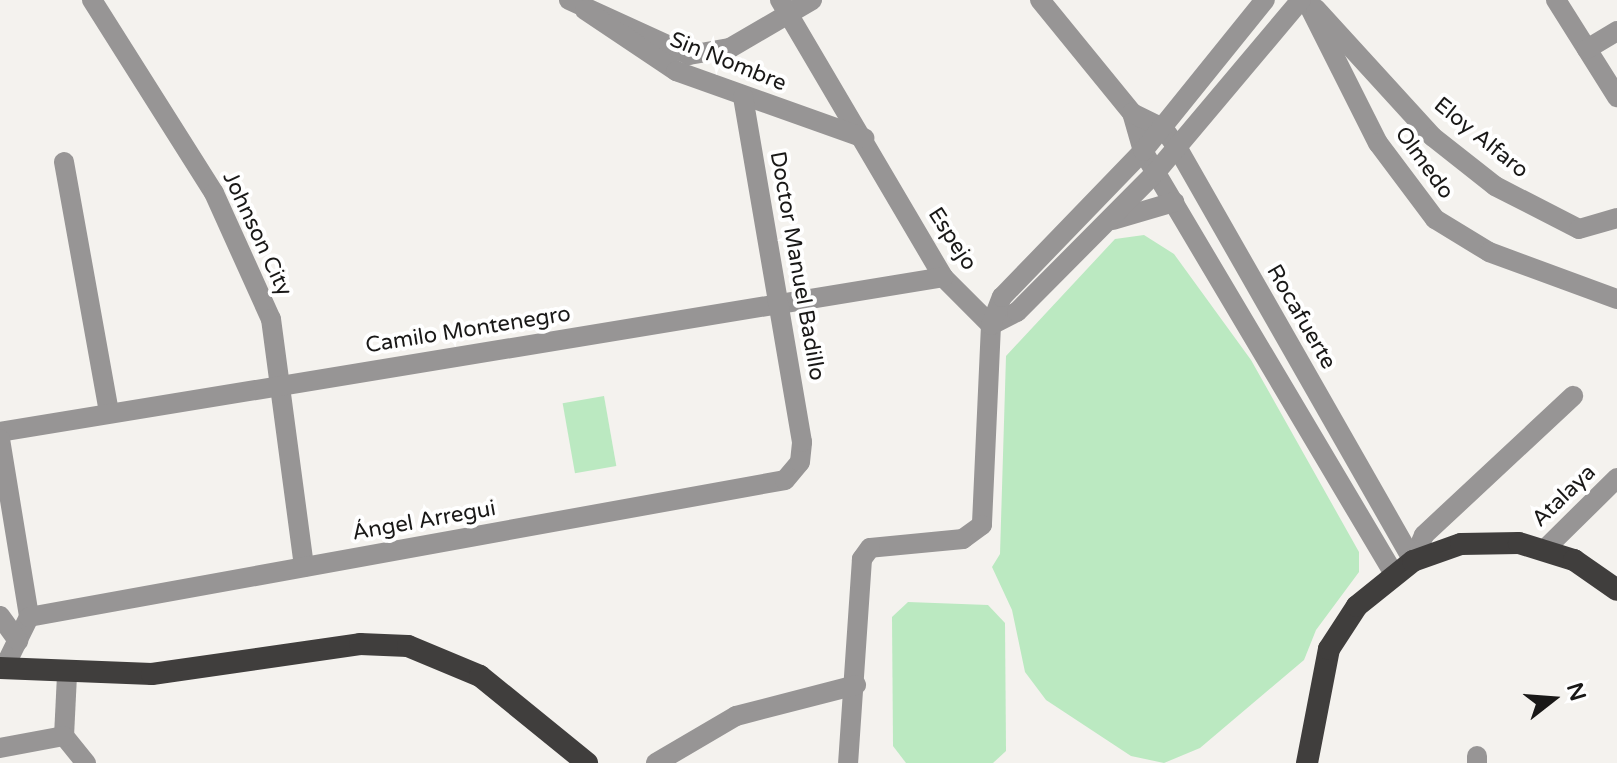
<!DOCTYPE html>
<html>
<head>
<meta charset="utf-8">
<style>
	body { margin:0 }
	#map { position:relative; width:1617px; height:763px; overflow:hidden; background:#f4f2ee; font-family:"Varela Round",sans-serif }
	div>[style] { position:absolute }
	.green>* { inset:0; background:#bbe9c1; transform-origin:0 0 }
	.minor>* { height:20px; margin:-10px; padding:0 10px; transform-origin:10px; border-radius:10px; background:#979595 }
	.tertiary>* { height:20px; margin:-10px; padding:0 10px; transform-origin:10px; border-radius:10px; background:#979595 }
	.trunk>* { height:22px; margin:-11px; padding:0 11px; transform-origin:11px; border-radius:11px; background:#403e3d }
	span { translate:-50% -50%; white-space:nowrap; text-align:center; line-height:1.15; -webkit-text-stroke:8px #fff; paint-order:stroke }
	.street-label { font-size:22px; color:#191817 }
	.north { position:absolute; left:1513px; top:659px; width:80px; height:80px; -webkit-text-stroke:6px #fff; paint-order:stroke; rotate:73deg; font-size:22px; font-weight:700; line-height:32px; text-align:center; color:#191817 }
	.north::after { content:''; display:block; margin:auto; width:28px; height:36px; background:#191817; clip-path:polygon(50% 0,100% 100%,50% 72%,0 100%) }
</style>
</head>
<body>
<div id="map">
	<div class="green">
		<i style="clip-path:polygon(1144px 235px,1174px 254px,1251px 360px,1359px 552px,1359px 572px,1316px 630px,1304px 660px,1200px 748px,1164px 763px,1131px 756px,1046px 700px,1025px 672px,1012px 610px,992px 567px,1000px 554px,1006px 356px,1115px 239px)"></i>
		<i style="left:604px;top:396px;width:71px;height:42px;rotate:80deg"></i>
		<i style="clip-path:polygon(908px 602px,988px 605px,1005px 623px,1006px 751px,993px 763px,906px 763px,893px 746px,892px 617px)"></i>
	</div>
	<div class="minor">
		<i style="left:92px;top:0;width:228px;rotate:57.7deg"></i>
		<i style="left:214px;top:193px;width:138px;rotate:65.7deg"></i>
		<i style="left:271px;top:319px;width:250px;rotate:82.4deg"></i>
		<i style="left:569px;top:0;width:132px;rotate:24.6deg"></i>
		<i style="left:689px;top:55px;width:42px;rotate:-9.7deg"></i>
		<i style="left:730px;top:48px;width:95px;rotate:-30.3deg"></i>
		<i style="left:780px;top:0;width:321px;rotate:59.5deg"></i>
		<i style="left:943px;top:277px;width:68px;rotate:45deg"></i>
		<i style="left:991px;top:325px;width:200px;rotate:92.6deg"></i>
		<i style="left:982px;top:525px;width:24px;rotate:144deg"></i>
		<i style="left:963px;top:539px;width:93px;rotate:174.5deg"></i>
		<i style="left:870px;top:548px;width:14px;rotate:126deg"></i>
		<i style="left:862px;top:559px;width:204px;rotate:93.9deg"></i>
		<i style="left:1040px;top:0;width:146px;rotate:50.8deg"></i>
		<i style="left:1306px;top:0;width:160px;rotate:63.3deg"></i>
		<i style="left:1378px;top:143px;width:95px;rotate:53.1deg"></i>
		<i style="left:1435px;top:219px;width:63px;rotate:31.4deg"></i>
		<i style="left:1489px;top:252px;width:136px;rotate:20.2deg"></i>
		<i style="left:1556px;top:0;width:115px;rotate:57.8deg"></i>
		<i style="left:1316px;top:9px;width:173px;rotate:47.6deg"></i>
		<i style="left:1433px;top:137px;width:79px;rotate:38.3deg"></i>
		<i style="left:1495px;top:186px;width:94px;rotate:27.1deg"></i>
		<i style="left:1579px;top:229px;width:40px;rotate:-16deg"></i>
		<i style="left:585px;top:10px;width:110px;rotate:33.8deg"></i>
		<i style="left:676px;top:71px;width:200px;rotate:19.6deg"></i>
		<i style="left:1587px;top:49px;width:35px;rotate:-31deg"></i>
		<i style="left:64px;top:162px;width:255px;rotate:79.8deg"></i>
		<i style="left:0;top:432px;width:956px;rotate:-9.33deg"></i>
		<i style="left:0;top:439px;width:180px;rotate:80.7deg"></i>
		<i style="left:29px;top:617px;width:57px;rotate:116.1deg"></i>
		<i style="left:4px;top:668px;width:6px;rotate:-129deg"></i>
		<i style="left:1545px;top:549px;width:101px;rotate:-44.6deg"></i>
		<i style="left:1413px;top:561px;width:28px;rotate:-67deg"></i>
		<i style="left:1424px;top:535px;width:204px;rotate:-43deg"></i>
		<i style="left:1394px;top:574px;width:492px;rotate:-120.7deg"></i>
		<i style="left:1143px;top:151px;width:40px;rotate:-106deg"></i>
		<i style="left:1132px;top:113px;width:34px;rotate:26deg"></i>
		<i style="left:1163px;top:128px;width:24px;rotate:54deg"></i>
		<i style="left:1177px;top:147px;width:477px;rotate:60.3deg"></i>
		<i style="left:0;top:616px;width:31px;rotate:54deg"></i>
		<i style="left:29px;top:617px;width:768px;rotate:-10.27deg"></i>
		<i style="left:785px;top:480px;width:23px;rotate:-50deg"></i>
		<i style="left:800px;top:462px;width:20px;rotate:-84deg"></i>
		<i style="left:802px;top:442px;width:350px;rotate:-99.7deg"></i>
		<i style="left:67px;top:675px;width:61px;rotate:92.8deg"></i>
		<i style="left:64px;top:736px;width:35px;rotate:51deg"></i>
		<i style="left:0;top:748px;width:65px;rotate:-10.6deg"></i>
		<i style="left:1477px;top:756px;width:7px;rotate:90deg"></i>
		<i style="left:656px;top:763px;width:93px;rotate:-30.4deg"></i>
		<i style="left:736px;top:716px;width:124px;rotate:-14.5deg"></i>
	</div>
	<div class="tertiary">
		<i style="left:1113px;top:220px;width:64px;rotate:-16.4deg"></i>
		<i style="left:991px;top:325px;width:29px;rotate:-27deg"></i>
		<i style="left:1017px;top:312px;width:197px;rotate:-45.2deg"></i>
		<i style="left:1156px;top:172px;width:225px;rotate:-49.9deg"></i>
		<i style="left:991px;top:325px;width:30px;rotate:-69deg"></i>
		<i style="left:1002px;top:297px;width:203px;rotate:-46deg"></i>
		<i style="left:1143px;top:151px;width:194px;rotate:-51.1deg"></i>
	</div>
	<div class="trunk">
		<i style="left:0;top:668px;width:152px;rotate:2.3deg"></i>
		<i style="left:152px;top:674px;width:210px;rotate:-8.2deg"></i>
		<i style="left:360px;top:644px;width:48px;rotate:2.4deg"></i>
		<i style="left:408px;top:646px;width:78px;rotate:22.6deg"></i>
		<i style="left:480px;top:676px;width:138px;rotate:39.1deg"></i>
		<i style="left:1307px;top:763px;width:116px;rotate:-79.1deg"></i>
		<i style="left:1329px;top:649px;width:51px;rotate:-56.9deg"></i>
		<i style="left:1357px;top:606px;width:72px;rotate:-38.8deg"></i>
		<i style="left:1413px;top:561px;width:51px;rotate:-19.5deg"></i>
		<i style="left:1461px;top:544px;width:58px;rotate:-1deg"></i>
		<i style="left:1519px;top:543px;width:58px;rotate:17.2deg"></i>
		<i style="left:1574px;top:560px;width:52px;rotate:34.9deg"></i>
	</div>
	<div class="street-label">
		<span style="left:728px;top:62px;rotate:22deg">Sin Nombre</span>
		<span style="left:1481px;top:138px;rotate:39deg">Eloy Alfaro</span>
		<span style="left:1424px;top:163px;rotate:54deg">Olmedo</span>
		<span style="left:257px;top:234px;rotate:65deg">Johnson City</span>
		<span style="left:952px;top:239px;rotate:57deg">Espejo</span>
		<span style="left:797px;top:266px;rotate:80deg">Doctor Manuel Badillo</span>
		<span style="left:1301px;top:317px;rotate:60deg">Rocafuerte</span>
		<span style="left:468px;top:330px;rotate:-9deg">Camilo Montenegro</span>
		<span style="left:1564px;top:496px;rotate:-44deg">Atalaya</span>
		<span style="left:424px;top:521px;rotate:-10deg">Ángel Arregui</span>
	</div>
	<div class="north">N</div>
</div>
</body>
</html>
